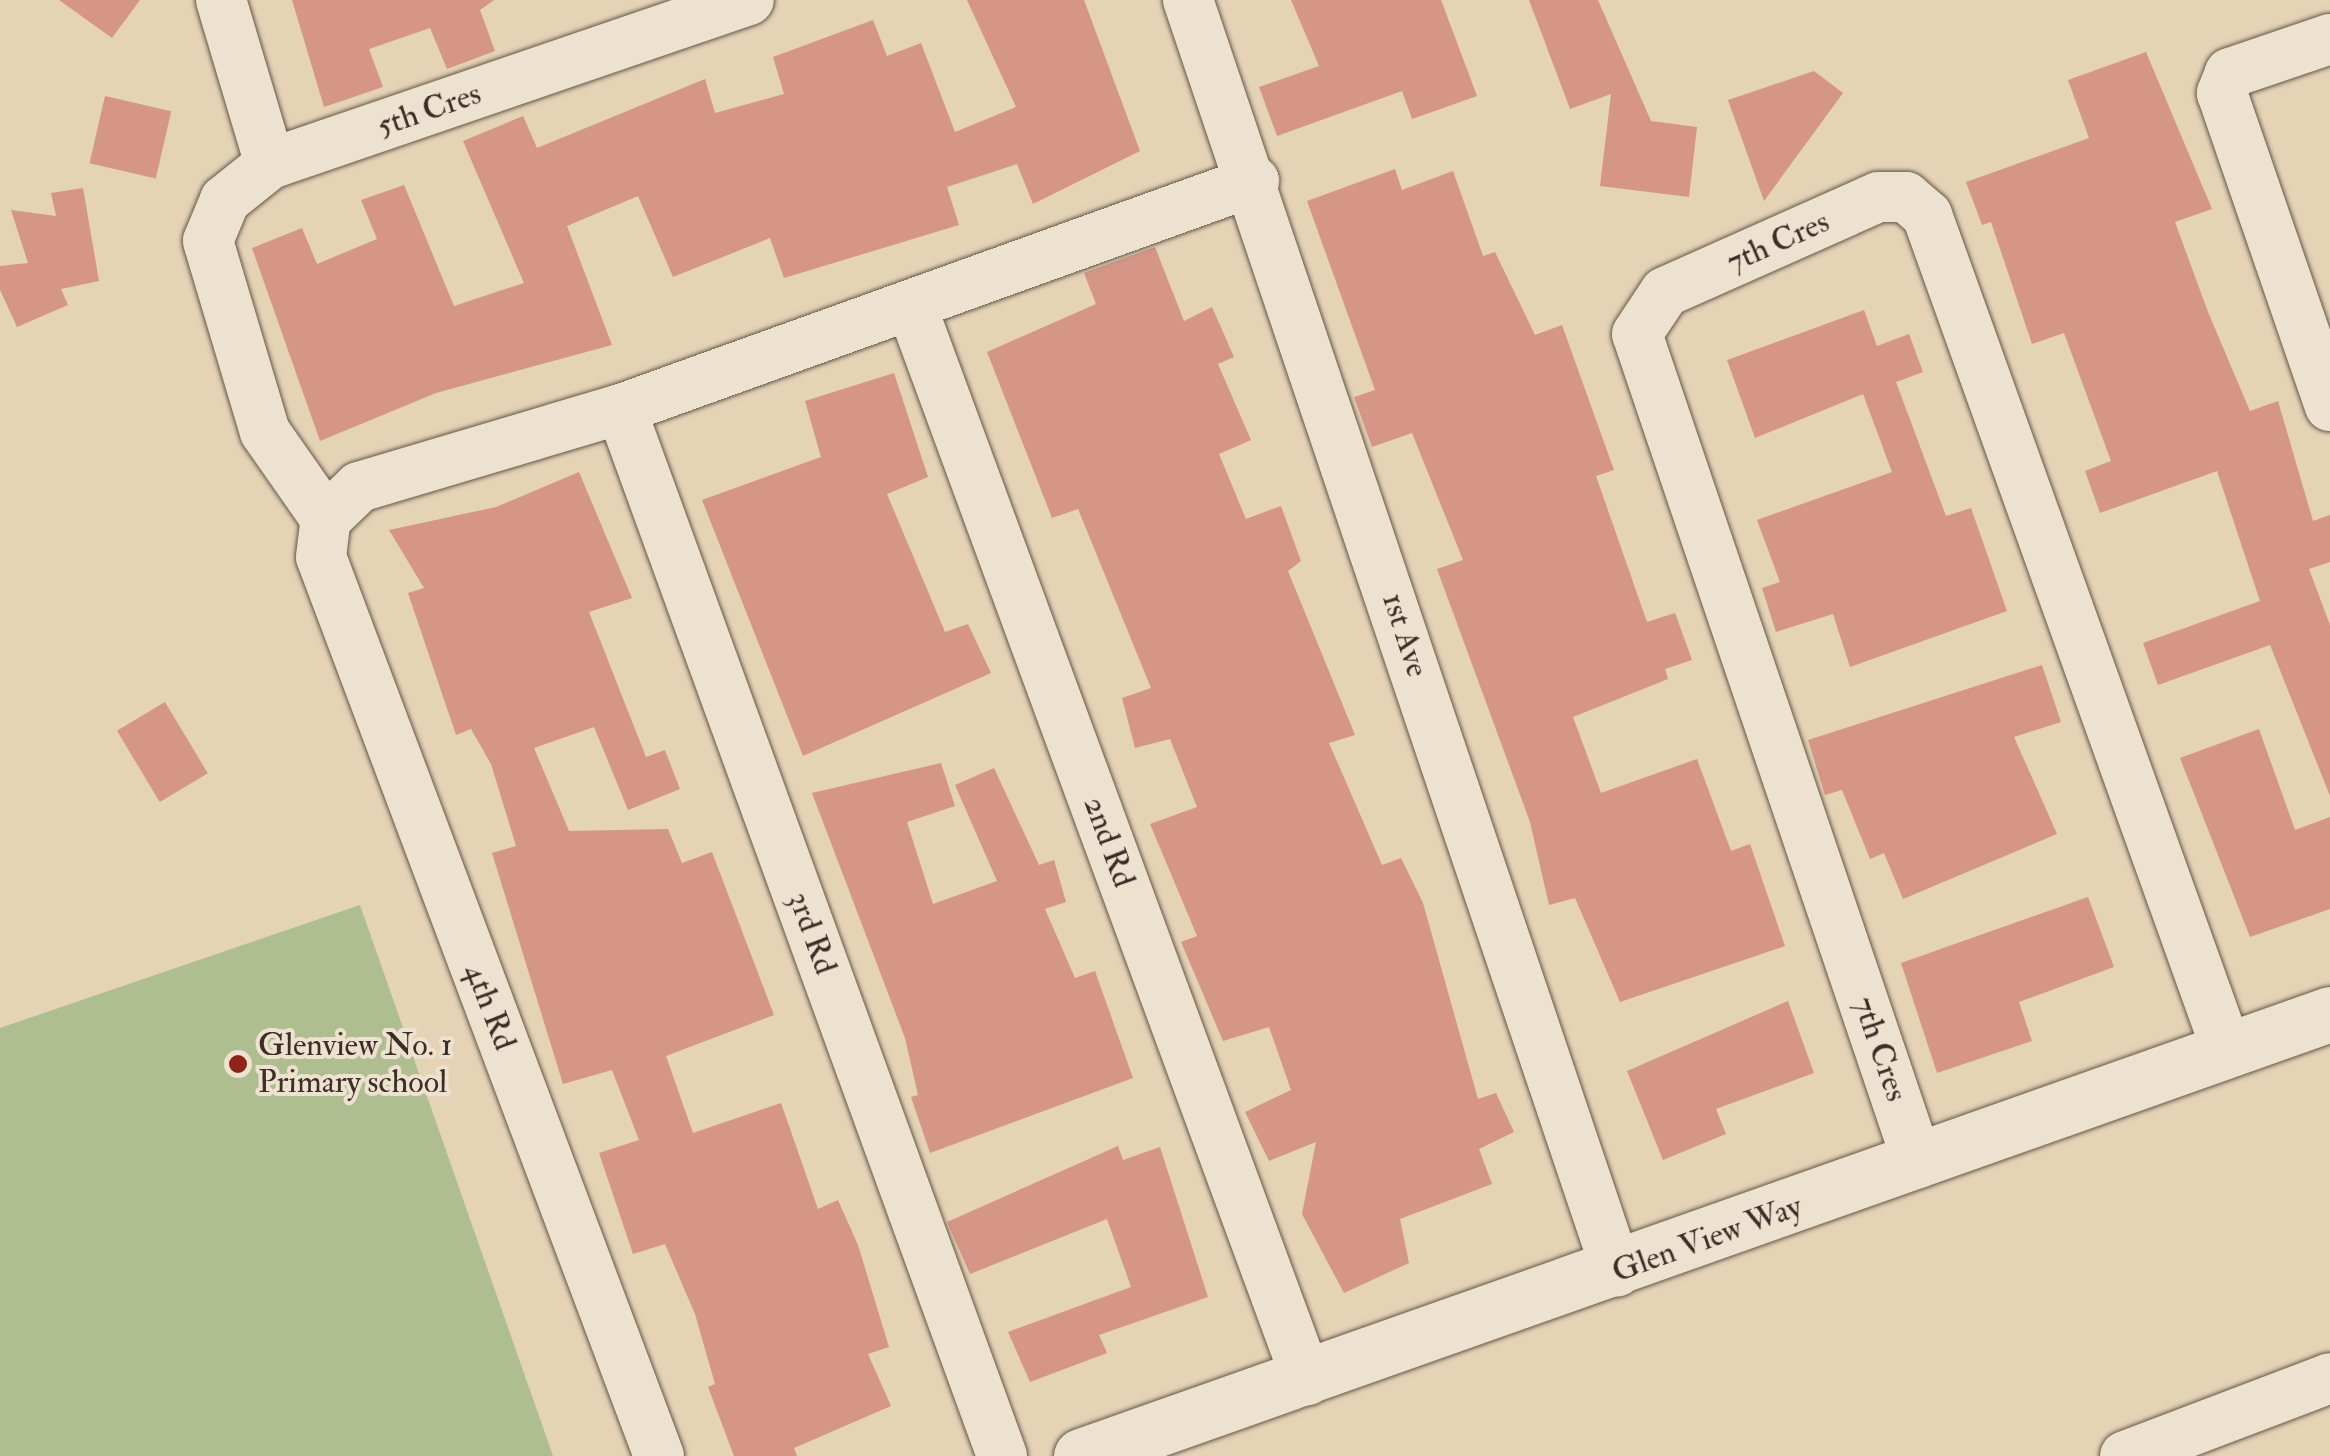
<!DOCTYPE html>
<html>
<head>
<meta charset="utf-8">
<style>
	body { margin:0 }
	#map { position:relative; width:2330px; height:1456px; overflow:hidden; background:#e4d3b5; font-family:"IM FELL Double Pica",serif }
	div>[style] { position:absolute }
	.green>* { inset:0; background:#afbe91 }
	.building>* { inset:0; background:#d59587; transform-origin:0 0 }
	.roads { filter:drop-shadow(0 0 2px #64574a) drop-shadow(0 0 2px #64574a) }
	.street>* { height:50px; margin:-25px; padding:0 25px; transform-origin:25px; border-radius:25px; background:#ede2cf }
	.secondary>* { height:55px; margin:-27.5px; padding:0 27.5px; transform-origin:27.5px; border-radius:27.5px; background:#ede2cf }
	.dots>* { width:28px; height:28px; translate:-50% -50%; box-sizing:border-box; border:5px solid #ede2cf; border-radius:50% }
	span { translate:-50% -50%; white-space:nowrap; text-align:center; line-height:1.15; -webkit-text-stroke:8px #ede2cf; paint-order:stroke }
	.street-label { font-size:32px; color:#3a2e27 }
	.poi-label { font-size:32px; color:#3a2e27 }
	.left { translate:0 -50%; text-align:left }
</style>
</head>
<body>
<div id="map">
	<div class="green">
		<i style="clip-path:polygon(360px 905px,553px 1456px,0 1456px,0 1028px)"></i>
	</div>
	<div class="building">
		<i style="clip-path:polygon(59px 0,140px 0,112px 38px)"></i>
		<i style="clip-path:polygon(292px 0,494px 0,480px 10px,495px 51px,447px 69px,430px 28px,369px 49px,383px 87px,324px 107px)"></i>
		<i style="clip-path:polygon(967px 0,1084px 0,1140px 151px,1033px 204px,1017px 164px,947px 187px,959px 225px,784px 278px,770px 238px,673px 277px,638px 196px,567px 226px,612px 345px,436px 393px,320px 441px,252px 248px,302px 228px,317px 264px,377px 239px,361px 200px,404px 185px,454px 306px,524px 283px,463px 141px,523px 116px,537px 148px,705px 79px,715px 113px,784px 94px,773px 57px,873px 20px,887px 56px,921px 43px,955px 132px,1016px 107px)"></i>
		<i style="clip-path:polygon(1291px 0,1441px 0,1477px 96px,1412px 119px,1402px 91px,1277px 136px,1259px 87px,1319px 66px)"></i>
		<i style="clip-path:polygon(1529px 0,1598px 0,1651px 121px,1697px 127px,1689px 197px,1600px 186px,1611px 94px,1570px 109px)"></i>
		<i style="clip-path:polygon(2146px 52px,2212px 209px,2175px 222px,2208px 312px,2250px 411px,2278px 401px,2313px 521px,2330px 515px,2330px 562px,2309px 569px,2330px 625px,2330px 796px,2270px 645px,2158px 685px,2143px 643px,2260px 601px,2217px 471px,2100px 513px,2085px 471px,2111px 461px,2064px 333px,2032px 344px,1991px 222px,1982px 225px,1966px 182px,2089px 138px,2068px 80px)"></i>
		<i style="clip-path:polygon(1814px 71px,1843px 93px,1764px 201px,1728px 100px)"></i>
		<i style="left:105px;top:96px;width:68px;height:69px;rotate:13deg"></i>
		<i style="clip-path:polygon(1395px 169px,1402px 190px,1453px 171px,1483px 256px,1495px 252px,1535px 335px,1562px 325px,1614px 470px,1596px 476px,1647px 622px,1675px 613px,1692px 660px,1665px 669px,1668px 679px,1573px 717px,1601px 793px,1697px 759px,1731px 851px,1750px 844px,1785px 946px,1620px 1002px,1575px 898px,1549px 905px,1530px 822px,1437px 569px,1463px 560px,1412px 433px,1372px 447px,1354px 397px,1375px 390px,1307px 201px)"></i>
		<i style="clip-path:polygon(83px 188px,99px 281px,61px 289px,68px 305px,17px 327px,0 290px,0 266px,28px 263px,11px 210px,56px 216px,51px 193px)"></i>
		<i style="clip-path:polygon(1155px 247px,1184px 321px,1212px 307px,1234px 357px,1218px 364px,1251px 440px,1219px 454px,1246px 519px,1281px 506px,1301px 561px,1288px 571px,1355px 735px,1329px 743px,1382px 865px,1401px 858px,1423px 903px,1478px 1099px,1496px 1093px,1514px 1132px,1479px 1149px,1492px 1184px,1400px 1219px,1409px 1263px,1344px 1293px,1302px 1214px,1316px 1142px,1269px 1161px,1245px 1112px,1291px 1090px,1269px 1027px,1223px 1041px,1181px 942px,1197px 936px,1150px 824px,1197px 807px,1170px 739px,1135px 748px,1122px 698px,1151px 688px,1078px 509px,1052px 518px,987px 352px,1096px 304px,1084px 273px)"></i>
		<i style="clip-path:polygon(1864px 310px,1877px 346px,1909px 334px,1923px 372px,1896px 382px,1946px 516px,1971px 508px,2007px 611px,1850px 667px,1833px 614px,1776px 632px,1762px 588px,1780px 582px,1757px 520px,1892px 472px,1863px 394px,1755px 438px,1727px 360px)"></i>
		<i style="clip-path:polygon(894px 373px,928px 477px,887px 494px,945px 632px,968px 624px,991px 673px,803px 756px,702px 500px,821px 457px,805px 401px)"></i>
		<i style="clip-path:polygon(579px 472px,632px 598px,589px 612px,646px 757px,665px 750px,680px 789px,628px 810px,594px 727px,534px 748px,569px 831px,668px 829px,682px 863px,712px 852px,774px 1015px,666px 1056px,693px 1133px,781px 1103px,818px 1209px,838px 1200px,858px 1245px,889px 1347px,868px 1354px,891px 1406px,794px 1448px,797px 1456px,734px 1456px,708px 1387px,715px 1384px,695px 1314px,665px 1244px,633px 1254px,599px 1153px,639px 1140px,612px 1070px,563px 1084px,492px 853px,516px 846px,491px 764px,471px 729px,456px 735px,408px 593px,424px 588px,389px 530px,496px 507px)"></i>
		<i style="clip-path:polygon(2042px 665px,2061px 722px,2014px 737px,2057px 834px,1903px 899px,1884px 853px,1870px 859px,1842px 790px,1825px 795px,1808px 740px)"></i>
		<i style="left:165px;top:702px;width:83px;height:56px;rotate:59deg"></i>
		<i style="clip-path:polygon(2259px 729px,2295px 830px,2330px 817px,2330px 909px,2250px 937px,2180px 758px)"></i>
		<i style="clip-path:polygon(941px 763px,955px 806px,907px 822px,933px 904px,997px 881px,955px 785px,994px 768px,1039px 865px,1054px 860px,1066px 902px,1045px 909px,1075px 978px,1095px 971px,1133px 1078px,930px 1153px,911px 1097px,918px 1095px,905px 1038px,812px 793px)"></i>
		<i style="clip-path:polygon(2088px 897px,2114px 967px,2019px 1002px,2032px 1041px,1937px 1073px,1901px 963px)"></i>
		<i style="clip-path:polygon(1788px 1001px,1814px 1073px,1716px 1109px,1726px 1134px,1663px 1160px,1627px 1071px)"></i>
		<i style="clip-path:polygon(1118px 1146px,1123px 1160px,1160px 1147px,1208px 1297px,1099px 1335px,1107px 1353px,1030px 1382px,1008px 1332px,1131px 1287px,1107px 1219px,970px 1274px,947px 1222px)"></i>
	</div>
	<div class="roads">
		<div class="street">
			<i style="left:221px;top:0;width:171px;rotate:73.4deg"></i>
			<i style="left:270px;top:164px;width:506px;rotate:-18.9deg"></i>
			<i style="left:1188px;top:0;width:1342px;rotate:71.36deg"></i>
			<i style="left:2330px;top:39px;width:106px;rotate:161.2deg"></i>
			<i style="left:2230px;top:73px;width:22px;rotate:112deg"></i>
			<i style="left:2222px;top:93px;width:331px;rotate:71deg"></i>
			<i style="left:270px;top:164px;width:58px;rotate:141.3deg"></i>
			<i style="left:225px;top:200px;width:44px;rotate:112.5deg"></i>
			<i style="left:208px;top:241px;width:199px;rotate:73.4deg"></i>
			<i style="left:265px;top:432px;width:106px;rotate:55deg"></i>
			<i style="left:911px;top:305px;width:1146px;rotate:69.78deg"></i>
			<i style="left:621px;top:409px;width:1114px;rotate:70deg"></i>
			<i style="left:1918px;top:1163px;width:875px;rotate:-108.72deg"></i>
			<i style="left:1637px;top:334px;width:50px;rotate:-56.3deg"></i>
			<i style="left:1665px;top:292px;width:233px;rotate:-24deg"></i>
			<i style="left:1878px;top:197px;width:28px"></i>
			<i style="left:1906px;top:197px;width:28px;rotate:41deg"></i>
			<i style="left:1927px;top:215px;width:885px;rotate:70.25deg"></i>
			<i style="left:659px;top:1456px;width:960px;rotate:-110.6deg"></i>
			<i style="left:321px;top:557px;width:38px;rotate:-83deg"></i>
			<i style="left:326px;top:519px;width:46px;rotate:-44.1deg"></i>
			<i style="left:359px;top:487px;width:273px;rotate:-16.6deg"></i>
			<i style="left:621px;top:409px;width:673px;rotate:-19.81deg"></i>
			<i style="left:2125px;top:1456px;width:219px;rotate:-20.8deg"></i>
		</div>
		<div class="secondary">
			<i style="left:1081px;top:1456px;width:1325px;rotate:-19.49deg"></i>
		</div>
	</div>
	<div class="dots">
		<i style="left:238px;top:1064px;background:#8f2418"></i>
	</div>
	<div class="street-label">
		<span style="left:429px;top:110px;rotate:-19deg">5th Cres</span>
		<span style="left:1778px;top:242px;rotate:-24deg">7th Cres</span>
		<span style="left:1405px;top:635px;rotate:72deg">1st Ave</span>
		<span style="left:1109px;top:842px;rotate:70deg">2nd Rd</span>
		<span style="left:812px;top:933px;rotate:70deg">3rd Rd</span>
		<span style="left:490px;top:1007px;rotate:69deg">4th Rd</span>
		<span style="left:1880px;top:1049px;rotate:71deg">7th Cres</span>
		<span style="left:1707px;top:1239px;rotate:-20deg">Glen View Way</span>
	</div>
	<div class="poi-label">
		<span class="left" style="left:258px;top:1064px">Glenview No. 1<br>Primary school</span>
	</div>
</div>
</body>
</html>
